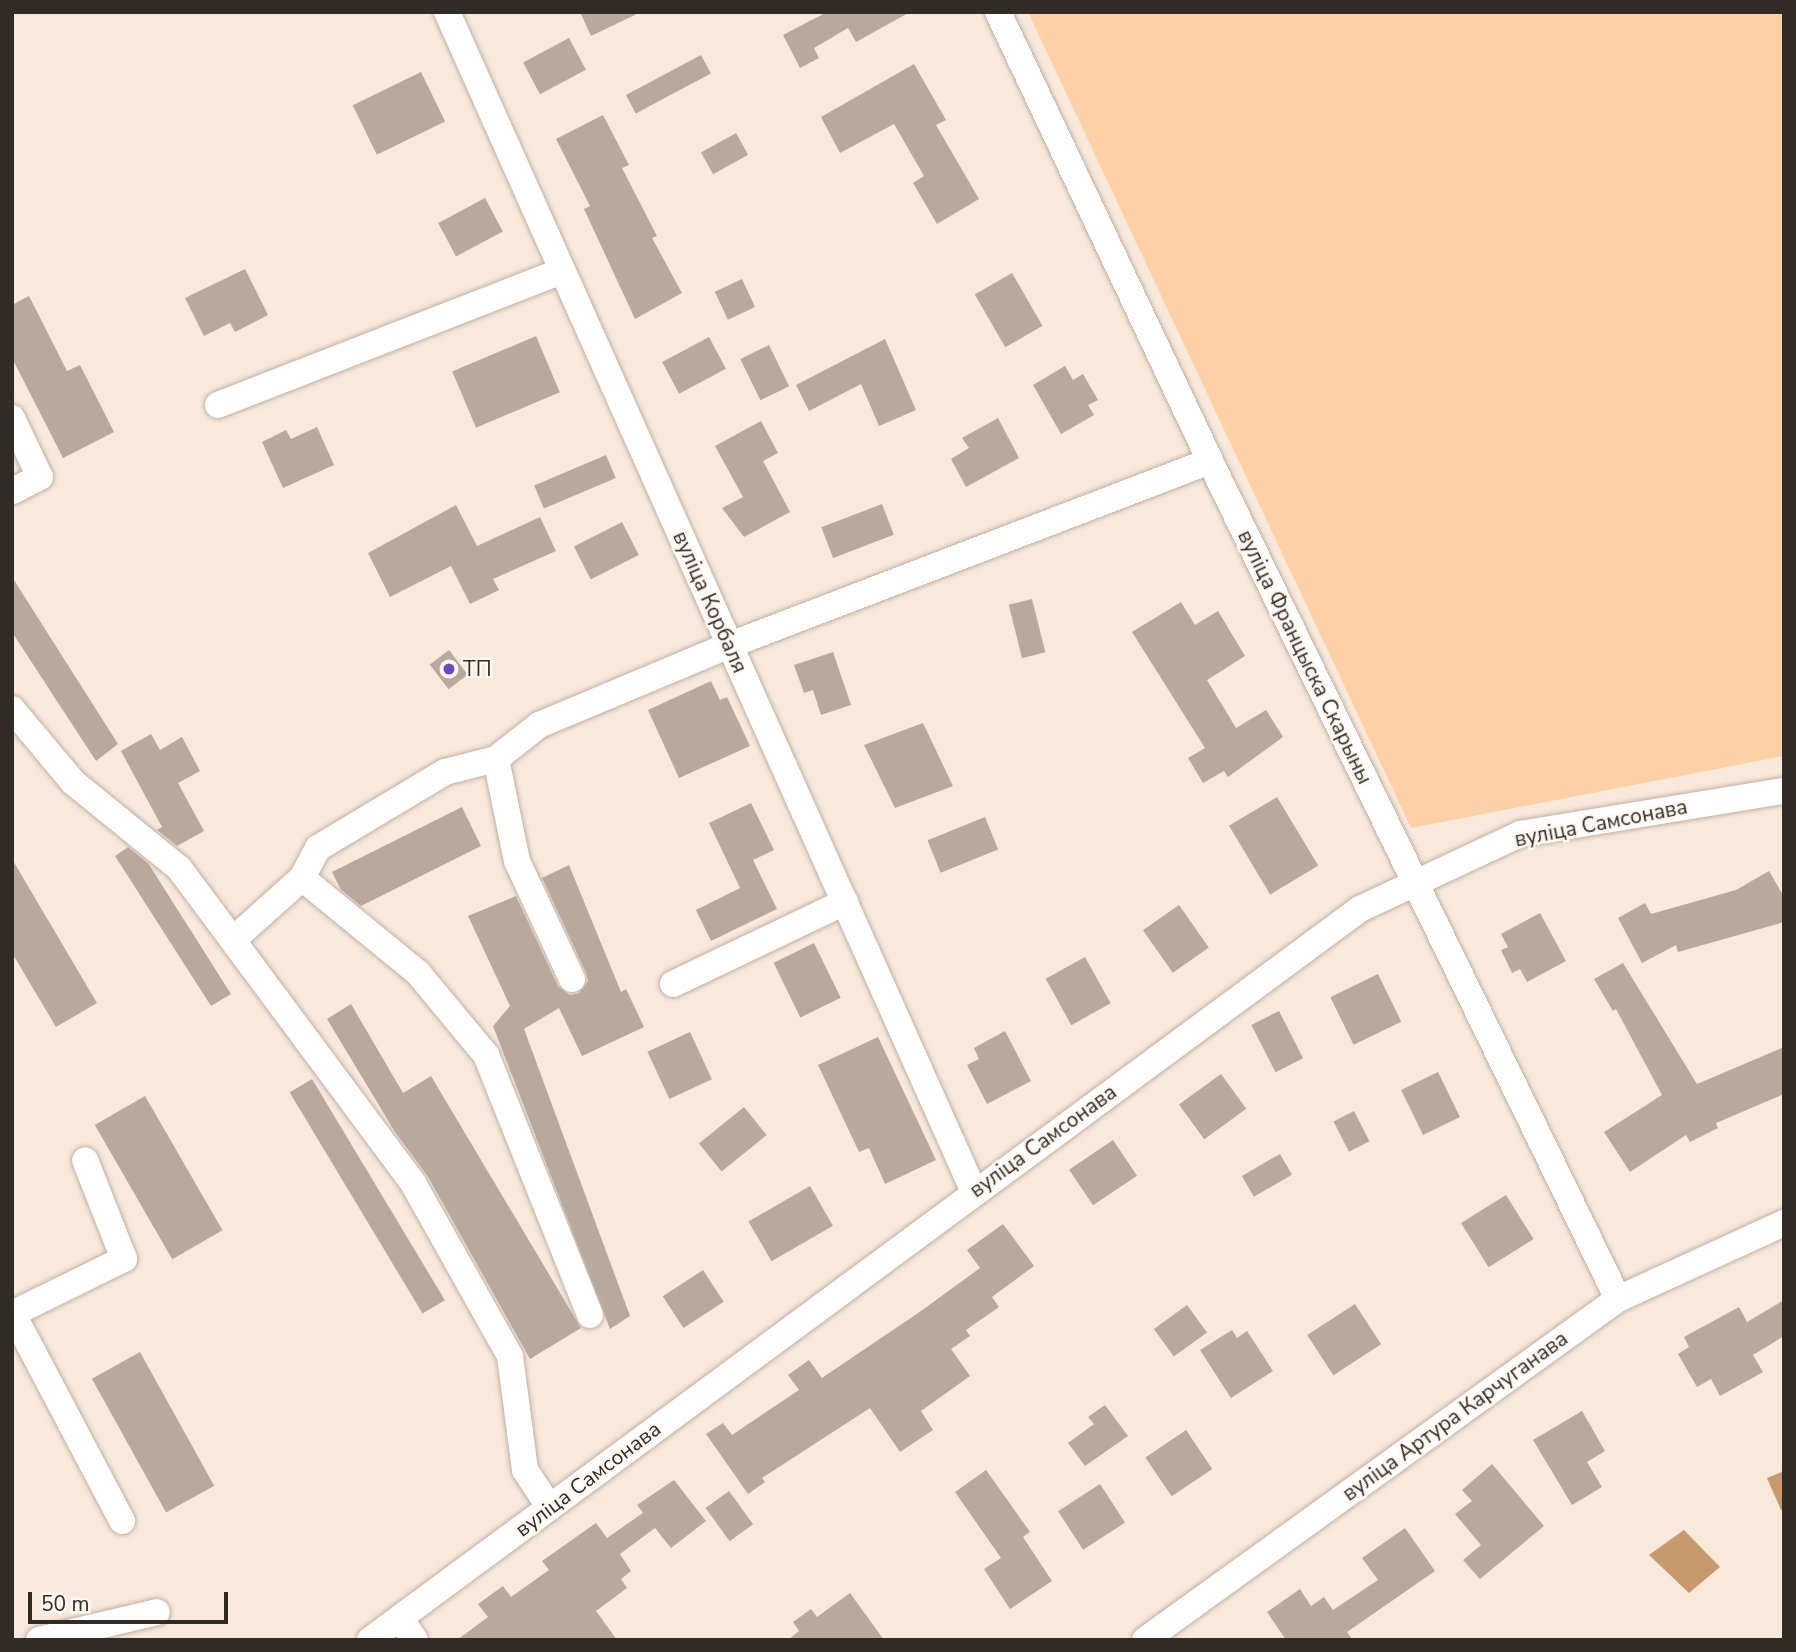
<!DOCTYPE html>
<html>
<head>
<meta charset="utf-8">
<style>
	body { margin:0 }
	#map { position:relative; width:1796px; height:1652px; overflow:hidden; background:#f9e9da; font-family:"Nunito Sans",sans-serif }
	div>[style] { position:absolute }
	.green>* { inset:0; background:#fdd0a8 }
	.water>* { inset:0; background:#c9996e }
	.building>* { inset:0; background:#b9a99c; transform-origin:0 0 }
	.roads { filter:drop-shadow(0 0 2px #c0b0a3) drop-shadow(0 0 2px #c0b0a3) }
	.minor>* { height:26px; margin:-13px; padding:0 13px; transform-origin:13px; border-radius:13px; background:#fff }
	.dots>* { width:19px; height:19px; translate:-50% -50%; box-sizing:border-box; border:4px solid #fff8f2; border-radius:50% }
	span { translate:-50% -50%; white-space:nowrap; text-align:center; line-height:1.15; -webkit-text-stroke:5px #fff8f2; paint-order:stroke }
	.street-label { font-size:21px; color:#312b26 }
	.poi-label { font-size:21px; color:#312b26 }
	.left { translate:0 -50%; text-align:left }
	.frame { position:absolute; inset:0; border:14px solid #312b26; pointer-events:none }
	.scale { position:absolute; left:28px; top:1592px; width:200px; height:32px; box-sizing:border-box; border:4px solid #312b26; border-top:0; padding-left:9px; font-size:21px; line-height:24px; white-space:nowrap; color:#312b26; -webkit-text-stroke:5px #fff8f2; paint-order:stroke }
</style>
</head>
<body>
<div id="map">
	<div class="green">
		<i style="clip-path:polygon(1028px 12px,1784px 12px,1784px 756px,1411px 828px)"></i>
	</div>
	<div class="water">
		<i style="clip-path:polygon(1784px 1471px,1784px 1508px,1781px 1510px,1767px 1478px)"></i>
		<i style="clip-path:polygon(1684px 1530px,1720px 1567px,1689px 1593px,1649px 1555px)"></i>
	</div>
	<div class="building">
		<i style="clip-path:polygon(580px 12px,641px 12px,591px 36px)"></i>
		<i style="clip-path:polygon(827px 12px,910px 12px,856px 42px,848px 28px,814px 48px,819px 58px,800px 68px,783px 35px)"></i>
		<i style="left:569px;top:38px;width:36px;height:52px;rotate:62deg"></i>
		<i style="left:701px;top:55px;width:21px;height:85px;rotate:62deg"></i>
		<i style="clip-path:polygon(914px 64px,946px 120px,936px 125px,979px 199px,937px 224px,913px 183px,924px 176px,894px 124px,840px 153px,821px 117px)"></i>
		<i style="left:421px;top:72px;width:55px;height:76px;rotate:64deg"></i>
		<i style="clip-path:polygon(603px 115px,629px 165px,622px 168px,657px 236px,652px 238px,682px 293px,635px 319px,584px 209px,590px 206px,556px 139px)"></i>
		<i style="left:736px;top:133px;width:25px;height:40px;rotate:61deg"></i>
		<i style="left:485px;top:198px;width:38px;height:53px;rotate:62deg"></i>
		<i style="clip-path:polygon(245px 269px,268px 315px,235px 332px,230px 323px,204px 336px,185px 298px)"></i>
		<i style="left:1012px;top:273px;width:61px;height:43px;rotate:60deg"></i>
		<i style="left:742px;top:279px;width:31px;height:30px;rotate:65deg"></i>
		<i style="clip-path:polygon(29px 296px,67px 371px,80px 365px,114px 432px,63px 458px,12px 358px,12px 305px)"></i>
		<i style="left:536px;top:336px;width:61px;height:91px;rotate:67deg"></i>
		<i style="left:709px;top:337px;width:36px;height:53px;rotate:62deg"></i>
		<i style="clip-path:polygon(885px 339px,916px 410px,879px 426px,861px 384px,809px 411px,796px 385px)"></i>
		<i style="left:769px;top:345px;width:46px;height:32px;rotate:64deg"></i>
		<i style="clip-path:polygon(1065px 366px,1073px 380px,1083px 374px,1098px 400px,1088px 405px,1094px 415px,1061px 434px,1033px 385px)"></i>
		<i style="clip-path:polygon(998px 418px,1019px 458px,966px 487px,951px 459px,969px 448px,962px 438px)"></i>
		<i style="clip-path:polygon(761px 421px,778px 453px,763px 461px,790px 512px,744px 537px,722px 508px,743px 497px,715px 446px)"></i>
		<i style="clip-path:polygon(317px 427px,334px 465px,283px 488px,262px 442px,286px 430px,291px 439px)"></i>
		<i style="left:606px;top:455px;width:25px;height:78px;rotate:67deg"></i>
		<i style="left:882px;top:504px;width:33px;height:65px;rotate:69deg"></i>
		<i style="clip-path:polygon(456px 505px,477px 546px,540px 517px,556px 551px,493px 579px,499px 590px,470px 604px,451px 566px,390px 597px,368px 553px)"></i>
		<i style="left:622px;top:522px;width:37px;height:54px;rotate:63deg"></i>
		<i style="clip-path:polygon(12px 577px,118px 744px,96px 761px,12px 632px)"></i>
		<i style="left:1032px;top:599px;width:55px;height:24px;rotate:76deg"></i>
		<i style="clip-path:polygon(1181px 602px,1195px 625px,1218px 611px,1245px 656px,1207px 680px,1236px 728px,1266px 710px,1283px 737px,1228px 777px,1224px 771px,1203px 783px,1188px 758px,1205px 748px,1132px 632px)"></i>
		<i style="left:449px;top:650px;width:31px;height:24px;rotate:53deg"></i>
		<i style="clip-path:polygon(833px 652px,851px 705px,821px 715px,813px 690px,804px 693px,794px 665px)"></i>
		<i style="clip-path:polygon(711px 681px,720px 700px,727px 697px,750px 746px,679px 778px,648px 710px)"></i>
		<i style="clip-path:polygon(923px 723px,953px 786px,895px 808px,864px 745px)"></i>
		<i style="clip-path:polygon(151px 734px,160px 750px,182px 737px,200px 771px,178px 783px,204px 831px,177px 846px,157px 830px,162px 827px,121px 751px)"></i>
		<i style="left:1277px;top:797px;width:80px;height:56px;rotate:59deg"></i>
		<i style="clip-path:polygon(751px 803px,774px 850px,753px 860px,777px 909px,711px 941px,696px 910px,740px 888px,709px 823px)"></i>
		<i style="clip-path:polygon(462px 807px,481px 846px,361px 906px,341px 890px,332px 872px)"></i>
		<i style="left:985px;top:817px;width:35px;height:62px;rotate:68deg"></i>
		<i style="clip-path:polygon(128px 847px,148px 863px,231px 994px,211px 1006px,115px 856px)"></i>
		<i style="clip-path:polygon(12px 859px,97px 1003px,56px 1027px,12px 953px)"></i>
		<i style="clip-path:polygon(569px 865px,621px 992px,626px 989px,644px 1027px,582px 1056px,559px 1008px,524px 1029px,630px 1316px,610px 1329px,493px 1026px,510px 1006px,468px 916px,516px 896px,558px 986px,570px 995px,579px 993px,588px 981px,586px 973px,542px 878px)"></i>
		<i style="clip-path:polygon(1769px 871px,1784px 897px,1784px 922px,1678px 952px,1676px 945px,1642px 963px,1618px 918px,1645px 903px,1651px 914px,1736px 890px)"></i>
		<i style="left:1179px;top:905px;width:52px;height:44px;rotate:55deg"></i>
		<i style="clip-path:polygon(1540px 913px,1566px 961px,1527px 982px,1520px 969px,1512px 973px,1501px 950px,1508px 947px,1501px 934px)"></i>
		<i style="left:814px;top:943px;width:61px;height:45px;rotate:64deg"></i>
		<i style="left:1085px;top:957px;width:53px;height:45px;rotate:61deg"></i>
		<i style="clip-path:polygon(1623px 963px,1697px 1084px,1784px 1047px,1784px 1094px,1716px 1123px,1718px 1128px,1690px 1142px,1686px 1135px,1630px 1172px,1604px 1132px,1662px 1095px,1616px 1009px,1613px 1011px,1594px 979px)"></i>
		<i style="left:1378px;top:974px;width:53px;height:53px;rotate:64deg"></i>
		<i style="clip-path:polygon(351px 1004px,403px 1093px,431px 1076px,581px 1328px,530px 1359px,428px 1177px,395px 1132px,327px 1019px)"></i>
		<i style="left:1279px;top:1011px;width:53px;height:31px;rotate:63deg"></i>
		<i style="clip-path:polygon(1005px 1031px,1031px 1081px,987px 1104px,967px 1065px,979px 1059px,974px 1048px)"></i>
		<i style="left:690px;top:1032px;width:52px;height:47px;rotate:65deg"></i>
		<i style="clip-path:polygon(878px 1037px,936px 1160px,885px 1184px,869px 1148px,859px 1152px,818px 1065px)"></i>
		<i style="left:1438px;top:1072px;width:50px;height:41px;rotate:64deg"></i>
		<i style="left:1221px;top:1074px;width:43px;height:52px;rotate:54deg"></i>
		<i style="left:312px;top:1079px;width:258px;height:26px;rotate:59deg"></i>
		<i style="left:145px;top:1096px;width:155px;height:58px;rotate:60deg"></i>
		<i style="left:744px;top:1107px;width:36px;height:58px;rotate:51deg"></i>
		<i style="left:1354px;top:1111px;width:34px;height:23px;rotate:63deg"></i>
		<i style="left:1113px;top:1140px;width:43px;height:53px;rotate:56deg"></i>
		<i style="left:1280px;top:1154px;width:24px;height:44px;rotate:60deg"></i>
		<i style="left:810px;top:1186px;width:46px;height:71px;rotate:60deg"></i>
		<i style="left:1506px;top:1195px;width:52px;height:53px;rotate:58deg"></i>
		<i style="clip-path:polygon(1003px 1224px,1034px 1266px,992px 1297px,999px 1307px,966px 1330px,970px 1336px,951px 1349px,970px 1376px,921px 1411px,933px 1430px,900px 1452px,870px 1408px,762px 1478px,765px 1482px,748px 1494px,706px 1434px,723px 1423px,732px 1435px,799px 1390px,788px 1375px,809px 1360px,822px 1378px,921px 1311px,980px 1268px,967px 1250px)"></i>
		<i style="left:703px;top:1270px;width:38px;height:48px;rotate:57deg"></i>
		<i style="clip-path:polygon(1784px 1300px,1784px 1336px,1753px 1355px,1763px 1372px,1720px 1396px,1711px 1379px,1697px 1387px,1678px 1354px,1689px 1347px,1684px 1337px,1739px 1307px,1747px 1322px)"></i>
		<i style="left:1355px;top:1304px;width:48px;height:57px;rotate:57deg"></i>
		<i style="left:1187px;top:1305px;width:34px;height:41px;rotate:54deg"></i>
		<i style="clip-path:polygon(1232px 1330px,1237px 1338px,1247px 1331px,1273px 1371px,1231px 1398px,1200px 1350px)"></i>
		<i style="left:140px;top:1352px;width:153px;height:55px;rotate:61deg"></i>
		<i style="clip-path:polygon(1105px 1405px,1128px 1436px,1085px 1466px,1068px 1443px,1094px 1424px,1088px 1417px)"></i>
		<i style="clip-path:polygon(1582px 1411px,1605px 1451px,1587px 1462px,1602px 1487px,1572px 1505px,1533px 1440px)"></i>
		<i style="left:1186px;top:1430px;width:47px;height:49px;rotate:56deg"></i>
		<i style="clip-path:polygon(1492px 1464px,1544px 1526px,1480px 1579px,1463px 1560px,1481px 1545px,1455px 1514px,1472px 1501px,1462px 1490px)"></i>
		<i style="clip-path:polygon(986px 1470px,1030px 1532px,1023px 1537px,1052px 1581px,1010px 1609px,984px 1569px,1001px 1558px,955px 1492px)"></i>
		<i style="clip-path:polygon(674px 1480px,706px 1521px,671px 1548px,655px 1528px,620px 1554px,631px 1571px,621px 1579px,627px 1588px,596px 1611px,617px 1640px,457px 1640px,488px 1617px,478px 1604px,503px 1586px,511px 1597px,549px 1570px,542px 1561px,596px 1523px,607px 1538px,643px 1513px,637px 1505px)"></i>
		<i style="left:1100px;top:1484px;width:46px;height:50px;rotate:57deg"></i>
		<i style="left:729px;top:1491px;width:41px;height:29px;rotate:54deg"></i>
		<i style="clip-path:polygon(1405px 1528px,1435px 1571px,1347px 1632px,1353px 1640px,1286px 1640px,1267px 1612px,1300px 1589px,1311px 1606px,1324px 1597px,1333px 1610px,1378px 1580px,1362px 1558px)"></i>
		<i style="clip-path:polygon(850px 1593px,884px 1640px,788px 1640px,799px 1631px,793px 1622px,811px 1609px,817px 1617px)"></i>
	</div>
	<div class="roads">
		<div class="minor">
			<i style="left:447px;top:12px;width:1292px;rotate:65.93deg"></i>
			<i style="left:998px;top:12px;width:497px;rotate:64.7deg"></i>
			<i style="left:1210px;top:461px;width:932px;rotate:64.04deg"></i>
			<i style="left:218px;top:405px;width:368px;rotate:-21.3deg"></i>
			<i style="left:12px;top:418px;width:65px;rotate:64.6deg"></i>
			<i style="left:40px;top:477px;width:31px;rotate:153deg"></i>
			<i style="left:12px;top:709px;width:95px;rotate:50.1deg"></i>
			<i style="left:73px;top:782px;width:136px;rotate:39.1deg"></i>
			<i style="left:179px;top:868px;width:395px;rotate:53.4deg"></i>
			<i style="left:414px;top:1185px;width:196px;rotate:60.7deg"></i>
			<i style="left:510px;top:1356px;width:115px;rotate:82.5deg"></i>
			<i style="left:525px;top:1470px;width:45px;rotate:56.7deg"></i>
			<i style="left:302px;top:878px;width:150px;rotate:39.3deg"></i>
			<i style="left:418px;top:973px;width:107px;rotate:50.3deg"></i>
			<i style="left:486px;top:1055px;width:280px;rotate:68.2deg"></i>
			<i style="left:234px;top:939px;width:91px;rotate:-41.9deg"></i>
			<i style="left:302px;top:878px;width:34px;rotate:-62deg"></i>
			<i style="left:318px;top:848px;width:148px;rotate:-30.9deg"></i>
			<i style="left:445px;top:772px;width:53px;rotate:-14.3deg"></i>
			<i style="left:572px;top:979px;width:130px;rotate:-115deg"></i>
			<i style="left:517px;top:861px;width:104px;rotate:-101.6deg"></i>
			<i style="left:496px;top:759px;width:55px;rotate:-38.3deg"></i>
			<i style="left:539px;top:725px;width:207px;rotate:-22.7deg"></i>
			<i style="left:730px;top:645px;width:514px;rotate:-20.97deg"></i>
			<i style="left:673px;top:984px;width:191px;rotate:-25.5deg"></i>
			<i style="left:12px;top:1314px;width:125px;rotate:-26.2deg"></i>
			<i style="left:124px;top:1259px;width:106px;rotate:-111.5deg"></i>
			<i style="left:13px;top:1314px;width:234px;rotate:62.2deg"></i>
			<i style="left:400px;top:1618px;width:27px;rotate:56deg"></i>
			<i style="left:39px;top:1640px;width:121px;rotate:-13.3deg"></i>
			<i style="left:370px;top:1640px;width:1231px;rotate:-36.44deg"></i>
			<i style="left:1360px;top:909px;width:177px;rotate:-25.1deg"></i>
			<i style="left:1520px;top:834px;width:267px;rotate:-9.3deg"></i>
			<i style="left:1145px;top:1640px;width:583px;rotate:-35.79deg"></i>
			<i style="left:1618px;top:1299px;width:183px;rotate:-24.6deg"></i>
		</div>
	</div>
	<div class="dots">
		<i style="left:449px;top:669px;background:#6749c1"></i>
	</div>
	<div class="street-label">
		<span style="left:710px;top:602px;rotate:66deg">вуліца Корбаля</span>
		<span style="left:1305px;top:657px;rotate:64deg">вуліца Францыска Скарыны</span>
		<span style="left:1601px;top:823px;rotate:-11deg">вуліца Самсонава</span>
		<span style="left:1043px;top:1141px;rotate:-36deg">вуліца Самсонава</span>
		<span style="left:1455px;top:1416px;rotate:-36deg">вуліца Артура Карчуганава</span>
		<span style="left:588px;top:1479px;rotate:-37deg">вуліца Самсонава</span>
	</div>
	<div class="poi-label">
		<span class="left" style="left:463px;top:669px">ТП</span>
	</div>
	<div class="frame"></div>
	<div class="scale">50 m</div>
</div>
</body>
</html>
